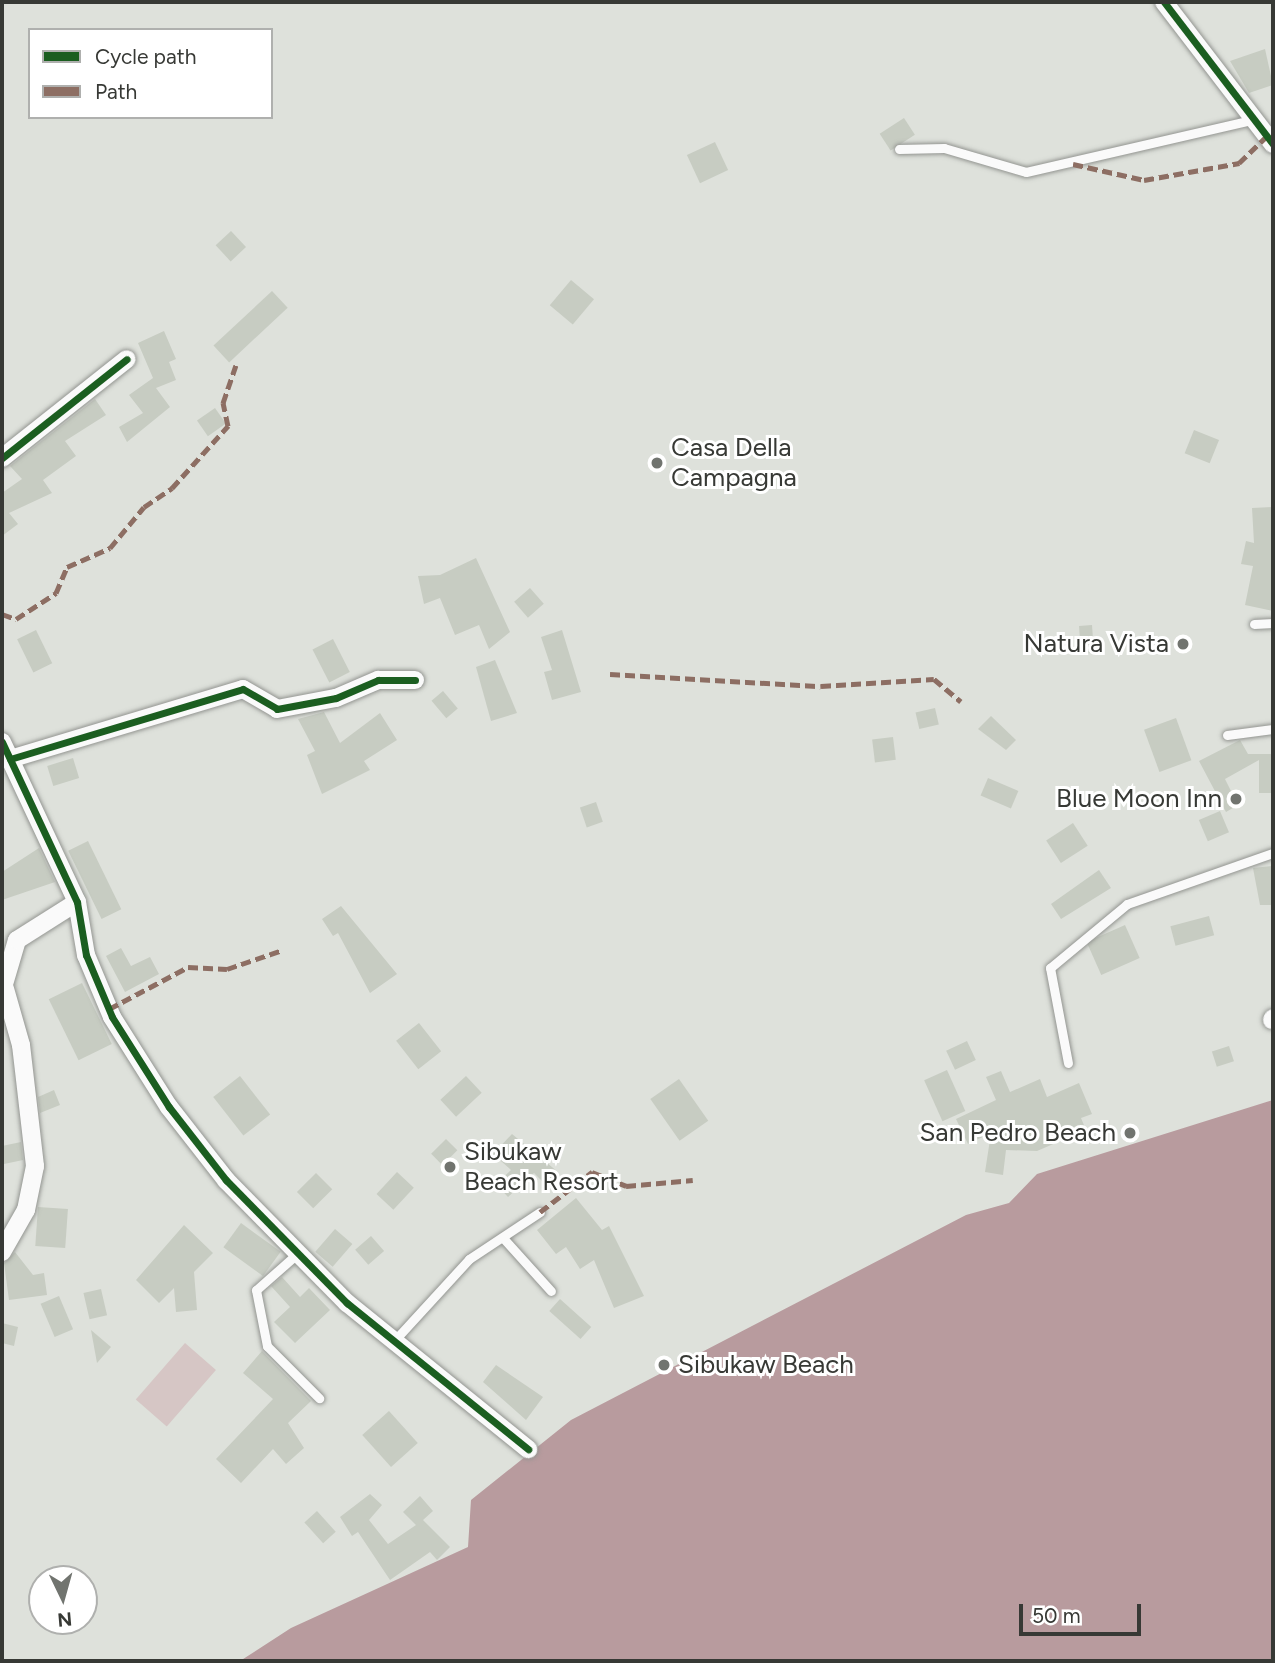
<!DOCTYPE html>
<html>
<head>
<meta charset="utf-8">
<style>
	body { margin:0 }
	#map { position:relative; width:1275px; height:1663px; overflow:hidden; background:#dee1db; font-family:Figtree,sans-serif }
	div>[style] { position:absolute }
	.green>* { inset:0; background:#d6c6c5; transform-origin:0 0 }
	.water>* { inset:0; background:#b89b9e }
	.building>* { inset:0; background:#c7ccc2; transform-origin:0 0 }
	.roads { filter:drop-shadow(0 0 2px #939591) drop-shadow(0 0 2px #939591) }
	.service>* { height:9px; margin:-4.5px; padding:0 4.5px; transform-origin:4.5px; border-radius:4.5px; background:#fafafa }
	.minor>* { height:18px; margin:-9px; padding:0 9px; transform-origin:9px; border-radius:9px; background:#fafafa }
	.quiet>* { height:5px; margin-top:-2.5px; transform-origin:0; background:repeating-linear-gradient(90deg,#8d6e63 0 10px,transparent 0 15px) }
	.cycleway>* { height:7px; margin:-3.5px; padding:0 3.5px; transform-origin:3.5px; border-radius:3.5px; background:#1b5e20 }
	.dots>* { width:19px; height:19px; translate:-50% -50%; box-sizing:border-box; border:4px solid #fff; border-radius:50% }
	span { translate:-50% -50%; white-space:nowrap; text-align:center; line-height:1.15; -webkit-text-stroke:6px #fff; paint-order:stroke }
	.poi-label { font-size:26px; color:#373935 }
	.left { translate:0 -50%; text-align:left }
	.right { translate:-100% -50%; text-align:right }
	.frame { position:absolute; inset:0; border:4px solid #373935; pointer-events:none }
	.legend { position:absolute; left:28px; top:28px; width:245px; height:91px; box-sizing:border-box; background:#fff; border:2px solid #afb0ae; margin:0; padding:9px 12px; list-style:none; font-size:21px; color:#373935 }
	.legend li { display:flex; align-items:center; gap:14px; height:35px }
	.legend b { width:35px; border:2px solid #afb0ae }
	.north { position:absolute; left:28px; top:1565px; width:70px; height:70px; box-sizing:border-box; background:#fff; border:2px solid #afb0ae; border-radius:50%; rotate:175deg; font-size:19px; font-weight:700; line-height:28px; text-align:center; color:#373935 }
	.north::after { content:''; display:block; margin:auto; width:24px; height:32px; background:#71746f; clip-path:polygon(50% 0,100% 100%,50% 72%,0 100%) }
	.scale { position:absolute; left:1019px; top:1604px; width:122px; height:32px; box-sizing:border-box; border:4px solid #373935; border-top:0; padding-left:9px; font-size:21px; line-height:24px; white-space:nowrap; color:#373935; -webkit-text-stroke:5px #fff; paint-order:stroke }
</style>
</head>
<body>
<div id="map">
	<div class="green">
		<i style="left:185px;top:1343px;width:41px;height:75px;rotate:41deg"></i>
	</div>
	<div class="water">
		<i style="clip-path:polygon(1273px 1100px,1273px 1661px,240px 1661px,291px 1628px,468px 1547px,471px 1500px,571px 1420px,966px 1215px,1009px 1203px,1037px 1174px)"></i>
	</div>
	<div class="building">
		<i style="clip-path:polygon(1265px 49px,1273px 85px,1249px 93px,1230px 61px)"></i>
		<i style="left:904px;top:118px;width:20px;height:29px;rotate:57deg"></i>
		<i style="left:715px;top:142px;width:31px;height:31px;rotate:65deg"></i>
		<i style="left:231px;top:231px;width:22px;height:21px;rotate:47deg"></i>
		<i style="left:571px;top:280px;width:30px;height:33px;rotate:40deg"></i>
		<i style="left:272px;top:291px;width:23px;height:80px;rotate:47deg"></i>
		<i style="clip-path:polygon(164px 331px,176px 359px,169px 362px,176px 380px,156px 388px,170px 407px,127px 442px,119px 427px,143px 413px,129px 395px,153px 378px,138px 343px)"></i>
		<i style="clip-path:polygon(95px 399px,106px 415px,65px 441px,76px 456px,43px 480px,52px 493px,9px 513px,18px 524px,2px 536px,2px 493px,22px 479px,10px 466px)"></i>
		<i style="left:215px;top:408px;width:19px;height:22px;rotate:55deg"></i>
		<i style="left:1194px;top:430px;width:27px;height:25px;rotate:22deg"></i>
		<i style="clip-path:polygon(1273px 507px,1273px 611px,1245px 605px,1253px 566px,1241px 564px,1246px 541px,1254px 543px,1252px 508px)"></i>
		<i style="clip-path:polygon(476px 558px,510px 632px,489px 649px,479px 625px,455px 635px,440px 598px,424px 604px,418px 576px,440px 575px)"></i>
		<i style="left:530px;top:588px;width:21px;height:21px;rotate:49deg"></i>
		<i style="left:1092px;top:625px;width:28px;height:13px;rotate:86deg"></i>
		<i style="left:36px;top:630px;width:37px;height:21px;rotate:64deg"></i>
		<i style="clip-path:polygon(562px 630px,581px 692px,552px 700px,544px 672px,552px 670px,541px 637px)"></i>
		<i style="left:333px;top:639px;width:37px;height:23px;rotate:63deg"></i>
		<i style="clip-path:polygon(495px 660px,517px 713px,491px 721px,476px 667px)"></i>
		<i style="left:443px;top:691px;width:23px;height:15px;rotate:50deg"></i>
		<i style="left:935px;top:708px;width:17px;height:20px;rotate:77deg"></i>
		<i style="clip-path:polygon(324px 712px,340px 743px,380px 713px,397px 740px,364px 761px,370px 770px,322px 794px,307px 755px,315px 751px,298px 719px)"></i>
		<i style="clip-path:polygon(991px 716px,1016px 740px,1006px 750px,978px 729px)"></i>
		<i style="left:1176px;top:718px;width:45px;height:34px;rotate:70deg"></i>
		<i style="left:893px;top:737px;width:23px;height:21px;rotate:83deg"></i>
		<i style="clip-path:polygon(1240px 740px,1248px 754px,1273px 754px,1273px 793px,1259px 793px,1259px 760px,1225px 779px,1238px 805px,1226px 812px,1199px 761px)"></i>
		<i style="left:73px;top:758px;width:21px;height:27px;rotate:73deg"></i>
		<i style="left:988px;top:778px;width:33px;height:19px;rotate:23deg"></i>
		<i style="left:596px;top:802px;width:21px;height:17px;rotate:71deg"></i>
		<i style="left:1220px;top:811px;width:23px;height:23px;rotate:67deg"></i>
		<i style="left:1073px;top:823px;width:27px;height:32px;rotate:57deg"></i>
		<i style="left:88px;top:841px;width:76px;height:22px;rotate:64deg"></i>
		<i style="clip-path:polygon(39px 848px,55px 882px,2px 900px,2px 872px)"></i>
		<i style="clip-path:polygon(1273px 866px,1273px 905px,1260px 905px,1253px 868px)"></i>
		<i style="clip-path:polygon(1099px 870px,1111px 888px,1061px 919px,1051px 904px)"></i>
		<i style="clip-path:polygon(341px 906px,397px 974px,370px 993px,338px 933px,333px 936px,322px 919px)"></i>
		<i style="left:1209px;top:916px;width:20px;height:40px;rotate:75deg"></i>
		<i style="left:1125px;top:925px;width:36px;height:42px;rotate:66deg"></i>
		<i style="clip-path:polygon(121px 948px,131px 966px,150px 957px,159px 974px,125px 992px,106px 956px)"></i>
		<i style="left:82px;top:983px;width:68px;height:37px;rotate:64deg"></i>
		<i style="left:419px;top:1023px;width:36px;height:29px;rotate:52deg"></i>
		<i style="left:967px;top:1041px;width:21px;height:23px;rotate:65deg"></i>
		<i style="left:1229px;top:1046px;width:16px;height:18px;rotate:72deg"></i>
		<i style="left:947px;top:1070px;width:45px;height:25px;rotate:66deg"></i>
		<i style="clip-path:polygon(1001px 1071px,1010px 1092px,1040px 1079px,1047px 1097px,1079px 1083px,1092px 1114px,1081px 1118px,1086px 1130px,1037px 1151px,1006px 1150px,1003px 1175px,985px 1172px,991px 1133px,968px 1144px,956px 1119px,996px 1100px,986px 1077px)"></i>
		<i style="left:240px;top:1076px;width:49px;height:34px;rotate:52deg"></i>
		<i style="left:466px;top:1076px;width:23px;height:35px;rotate:47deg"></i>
		<i style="left:679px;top:1079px;width:51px;height:35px;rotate:55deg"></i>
		<i style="clip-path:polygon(54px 1090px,60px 1105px,40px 1113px,38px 1097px)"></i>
		<i style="clip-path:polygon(512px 1134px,558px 1172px,546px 1185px,534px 1173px,508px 1197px,496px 1184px,511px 1170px,493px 1154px)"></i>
		<i style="left:446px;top:1139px;width:16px;height:21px;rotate:45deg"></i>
		<i style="clip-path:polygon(21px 1142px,23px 1160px,4px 1164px,2px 1146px)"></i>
		<i style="left:397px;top:1172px;width:23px;height:30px;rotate:43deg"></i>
		<i style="left:316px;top:1173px;width:23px;height:27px;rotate:45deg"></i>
		<i style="clip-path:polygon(576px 1198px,602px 1230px,609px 1226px,644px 1296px,614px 1308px,594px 1260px,580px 1269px,566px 1247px,556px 1254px,537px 1230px)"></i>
		<i style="left:38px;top:1207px;width:30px;height:39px;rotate:4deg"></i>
		<i style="left:241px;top:1223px;width:49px;height:30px;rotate:36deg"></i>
		<i style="clip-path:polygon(184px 1225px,213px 1253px,194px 1272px,197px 1310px,176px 1312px,174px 1288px,159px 1303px,136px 1280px)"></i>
		<i style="left:335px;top:1229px;width:23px;height:30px;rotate:41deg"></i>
		<i style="left:371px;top:1236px;width:20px;height:21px;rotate:49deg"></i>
		<i style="clip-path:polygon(15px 1252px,33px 1275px,44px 1273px,47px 1295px,9px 1300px,4px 1263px)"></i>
		<i style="clip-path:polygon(282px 1277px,300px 1297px,309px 1288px,330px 1310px,295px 1343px,274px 1322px,290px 1307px,271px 1286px)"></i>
		<i style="left:101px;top:1289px;width:27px;height:18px;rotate:77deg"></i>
		<i style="left:59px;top:1296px;width:36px;height:20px;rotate:67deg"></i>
		<i style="left:560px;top:1299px;width:42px;height:16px;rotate:42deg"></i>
		<i style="clip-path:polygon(2px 1323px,18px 1327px,14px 1346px,2px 1343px)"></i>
		<i style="clip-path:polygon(91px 1330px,111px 1347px,97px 1363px)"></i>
		<i style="clip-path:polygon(262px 1351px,311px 1401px,288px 1423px,304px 1448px,286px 1464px,273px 1449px,241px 1483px,216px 1459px,273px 1399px,243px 1373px)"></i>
		<i style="clip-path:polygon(496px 1365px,543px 1397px,526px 1420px,483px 1382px)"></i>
		<i style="left:389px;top:1411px;width:43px;height:36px;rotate:48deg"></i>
		<i style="clip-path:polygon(370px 1494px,382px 1505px,369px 1520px,388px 1544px,416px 1525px,403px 1512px,420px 1496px,433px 1511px,423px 1520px,450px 1547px,437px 1560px,430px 1552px,390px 1580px,358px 1532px,352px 1536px,340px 1517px)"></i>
		<i style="left:317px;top:1511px;width:28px;height:17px;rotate:48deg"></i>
	</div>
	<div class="roads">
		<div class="service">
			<i style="left:899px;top:149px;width:45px;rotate:-1.3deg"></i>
			<i style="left:944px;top:148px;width:85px;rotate:16.3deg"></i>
			<i style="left:1026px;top:172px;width:232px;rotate:-13deg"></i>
			<i style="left:1254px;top:624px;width:19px;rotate:-3deg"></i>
			<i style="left:1227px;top:735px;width:46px;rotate:-7.4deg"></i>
			<i style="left:1068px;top:1063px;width:97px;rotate:-100.7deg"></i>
			<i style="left:1050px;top:968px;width:100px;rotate:-39.7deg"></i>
			<i style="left:1127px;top:904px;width:155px;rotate:-19.3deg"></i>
			<i style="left:504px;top:1239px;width:70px;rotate:47.9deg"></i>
			<i style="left:298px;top:1253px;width:56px;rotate:138.6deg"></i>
			<i style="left:256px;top:1290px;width:57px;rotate:78.9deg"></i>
			<i style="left:267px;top:1346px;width:74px;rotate:45deg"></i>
			<i style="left:393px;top:1342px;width:113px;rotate:-47.5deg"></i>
			<i style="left:469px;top:1259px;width:85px;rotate:-33.5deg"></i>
		</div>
		<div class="minor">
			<i style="left:1164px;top:2px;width:179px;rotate:52.5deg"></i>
			<i style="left:2px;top:458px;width:159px;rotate:-38.4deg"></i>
			<i style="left:2px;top:742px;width:177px;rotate:64.9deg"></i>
			<i style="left:77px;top:902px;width:54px;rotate:80.4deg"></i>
			<i style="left:86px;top:955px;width:67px;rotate:67.2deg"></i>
			<i style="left:112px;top:1017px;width:107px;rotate:57.7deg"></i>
			<i style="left:169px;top:1107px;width:93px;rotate:52deg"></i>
			<i style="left:226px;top:1180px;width:173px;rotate:45.5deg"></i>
			<i style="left:347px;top:1303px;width:233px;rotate:38.9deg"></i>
			<i style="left:10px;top:759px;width:243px;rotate:-16.7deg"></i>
			<i style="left:243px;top:689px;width:39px;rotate:30deg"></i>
			<i style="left:277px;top:709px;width:60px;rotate:-10.6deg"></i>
			<i style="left:336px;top:698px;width:46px;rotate:-23.2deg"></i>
			<i style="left:378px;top:680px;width:37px"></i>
			<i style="left:2px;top:991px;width:53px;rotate:-73.6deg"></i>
			<i style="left:17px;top:940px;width:71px;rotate:-32.3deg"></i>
			<i style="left:1272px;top:1020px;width:2px;rotate:-63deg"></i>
			<i style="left:2px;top:1252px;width:48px;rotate:-60.3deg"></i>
			<i style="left:26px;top:1210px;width:45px;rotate:-78.4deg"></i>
			<i style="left:35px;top:1166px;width:122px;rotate:-96.6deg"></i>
			<i style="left:21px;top:1045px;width:58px;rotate:-105.9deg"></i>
		</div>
	</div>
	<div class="quiet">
		<i style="left:1073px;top:164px;width:73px;rotate:12.7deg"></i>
		<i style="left:1144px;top:180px;width:97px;rotate:-10.1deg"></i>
		<i style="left:1239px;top:163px;width:39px;rotate:-44deg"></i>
		<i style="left:2px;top:614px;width:15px;rotate:20deg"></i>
		<i style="left:16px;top:619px;width:48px;rotate:-33deg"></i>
		<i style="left:56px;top:593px;width:28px;rotate:-67deg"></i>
		<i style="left:67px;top:567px;width:47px;rotate:-23.8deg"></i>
		<i style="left:110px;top:548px;width:53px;rotate:-50.3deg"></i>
		<i style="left:144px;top:507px;width:34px;rotate:-34deg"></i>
		<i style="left:172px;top:488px;width:84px;rotate:-47.9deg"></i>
		<i style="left:228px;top:426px;width:24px;rotate:-102deg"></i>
		<i style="left:223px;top:403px;width:40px;rotate:-71.1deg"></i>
		<i style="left:610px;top:674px;width:211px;rotate:3.3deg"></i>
		<i style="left:821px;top:686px;width:113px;rotate:-3.5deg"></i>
		<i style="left:934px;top:679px;width:35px;rotate:40deg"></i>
		<i style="left:109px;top:1009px;width:89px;rotate:-28deg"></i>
		<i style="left:188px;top:967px;width:39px;rotate:3deg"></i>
		<i style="left:227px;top:969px;width:56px;rotate:-18.8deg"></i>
		<i style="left:540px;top:1212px;width:66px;rotate:-37.6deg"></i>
		<i style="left:592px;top:1172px;width:37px;rotate:22deg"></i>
		<i style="left:626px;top:1186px;width:67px;rotate:-5.1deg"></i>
	</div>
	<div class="cycleway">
		<i style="left:1164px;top:2px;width:179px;rotate:52.5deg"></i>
		<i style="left:2px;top:458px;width:159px;rotate:-38.4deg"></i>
		<i style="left:2px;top:742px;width:177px;rotate:64.9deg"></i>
		<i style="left:77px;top:902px;width:54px;rotate:80.4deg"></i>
		<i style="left:86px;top:955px;width:67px;rotate:67.2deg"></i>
		<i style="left:112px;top:1017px;width:107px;rotate:57.7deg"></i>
		<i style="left:169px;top:1107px;width:93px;rotate:52deg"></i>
		<i style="left:226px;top:1180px;width:173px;rotate:45.5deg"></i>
		<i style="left:347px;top:1303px;width:233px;rotate:38.9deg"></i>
		<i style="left:10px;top:759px;width:243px;rotate:-16.7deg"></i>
		<i style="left:243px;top:689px;width:39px;rotate:30deg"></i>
		<i style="left:277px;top:709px;width:60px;rotate:-10.6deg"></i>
		<i style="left:336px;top:698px;width:46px;rotate:-23.2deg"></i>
		<i style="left:378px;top:680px;width:37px"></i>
	</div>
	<div class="dots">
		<i style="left:657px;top:463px;background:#71746f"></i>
		<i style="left:1183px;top:644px;background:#71746f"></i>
		<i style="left:1236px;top:799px;background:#71746f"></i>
		<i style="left:1130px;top:1133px;background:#71746f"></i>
		<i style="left:450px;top:1167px;background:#71746f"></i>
		<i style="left:664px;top:1365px;background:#71746f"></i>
	</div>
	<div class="poi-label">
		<span class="left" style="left:671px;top:463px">Casa Della<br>Campagna</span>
		<span class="right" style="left:1169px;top:644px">Natura Vista</span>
		<span class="right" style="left:1222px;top:799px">Blue Moon Inn</span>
		<span class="right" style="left:1116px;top:1133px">San Pedro Beach</span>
		<span class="left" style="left:464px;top:1167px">Sibukaw<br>Beach Resort</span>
		<span class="left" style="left:678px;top:1365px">Sibukaw Beach</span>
	</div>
	<div class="frame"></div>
	<ul class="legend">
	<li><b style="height:9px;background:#1b5e20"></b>Cycle path</li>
	<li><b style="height:9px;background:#8d6e63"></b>Path</li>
	</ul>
	<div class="north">N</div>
	<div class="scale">50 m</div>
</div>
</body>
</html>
